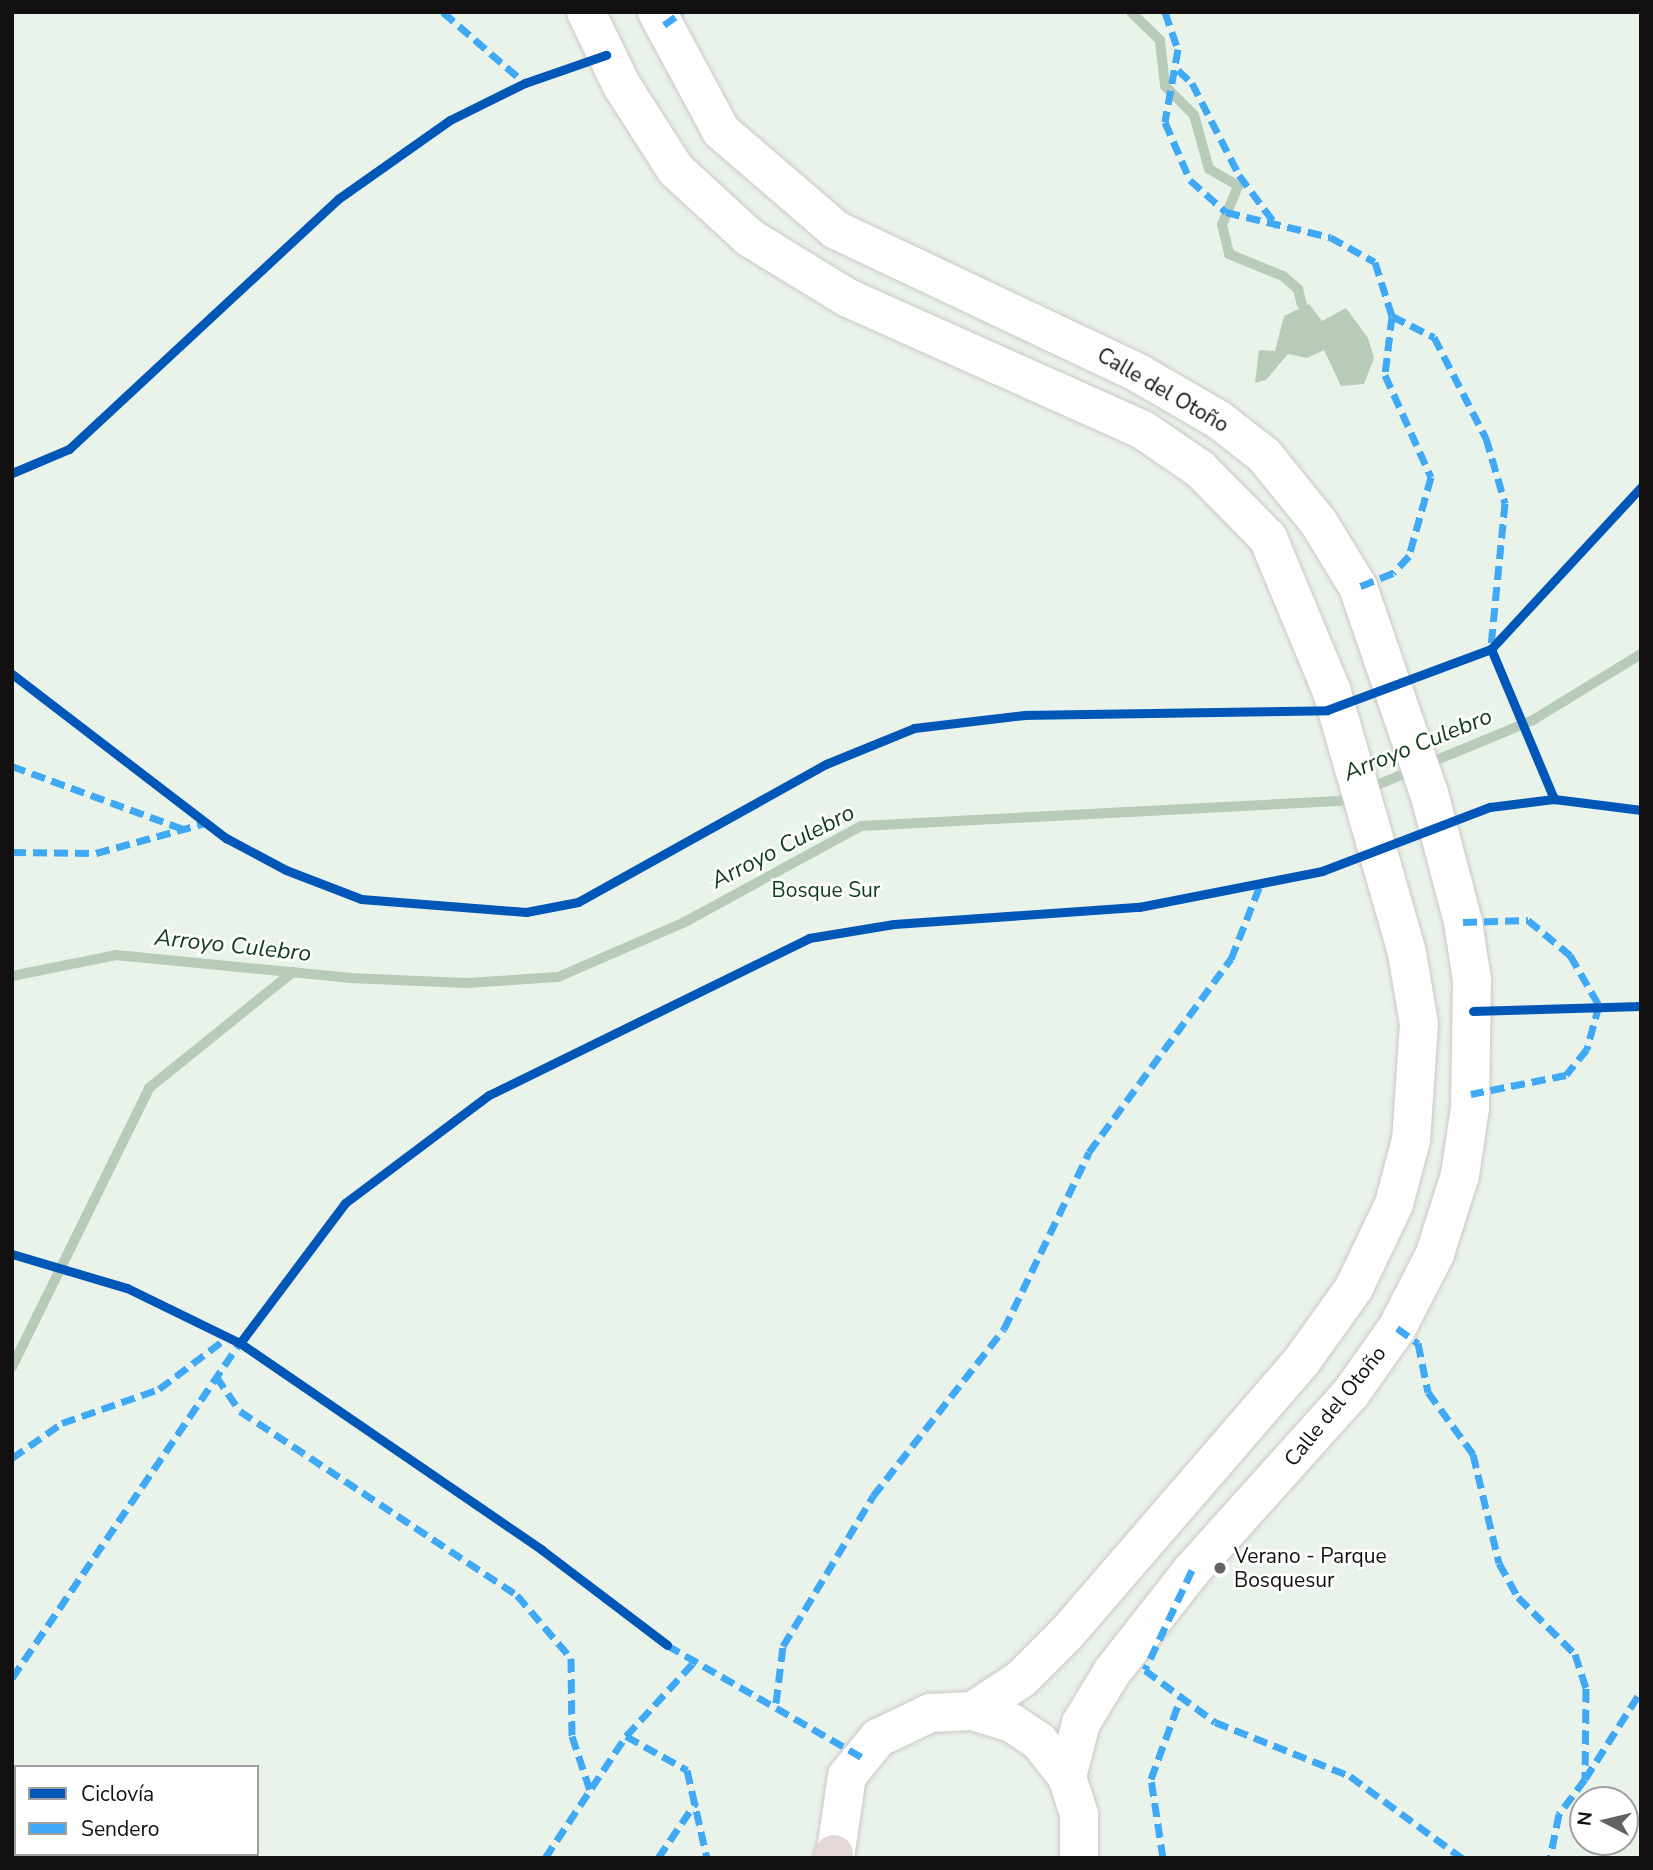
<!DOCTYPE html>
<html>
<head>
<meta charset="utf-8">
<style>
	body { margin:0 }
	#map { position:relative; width:1653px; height:1870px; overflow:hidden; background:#fefbfb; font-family:"Nunito Sans",sans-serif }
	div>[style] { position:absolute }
	.green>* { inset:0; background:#eaf3e9 }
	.water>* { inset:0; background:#b8cbb8 }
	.stream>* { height:10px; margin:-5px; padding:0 5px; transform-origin:5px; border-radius:5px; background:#b8cbb8 }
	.roads { filter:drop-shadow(0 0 2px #c9c7c7) drop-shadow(0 0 2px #c9c7c7) }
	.minor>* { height:38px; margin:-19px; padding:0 19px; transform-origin:19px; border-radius:19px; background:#fffefe }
	.highway>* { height:38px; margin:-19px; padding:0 19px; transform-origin:19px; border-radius:19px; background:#e4d7d8 }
	.quiet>* { height:7px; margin-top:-3.5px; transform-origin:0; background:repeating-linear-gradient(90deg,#3fa9f5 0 14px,transparent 0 21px) }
	.cycleway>* { height:9px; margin:-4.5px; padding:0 4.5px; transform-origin:4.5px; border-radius:4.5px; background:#0057b8 }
	.dots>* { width:19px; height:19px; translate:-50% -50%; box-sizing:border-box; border:4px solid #fff; border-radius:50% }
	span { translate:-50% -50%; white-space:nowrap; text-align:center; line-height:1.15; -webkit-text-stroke:5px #fff; paint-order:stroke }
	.street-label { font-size:21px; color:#121010 }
	.park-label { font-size:21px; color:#113e1a }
	.poi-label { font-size:21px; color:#121010 }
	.left { translate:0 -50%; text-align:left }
	.water-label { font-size:23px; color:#103c19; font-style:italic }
	.frame { position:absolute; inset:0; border:14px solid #121010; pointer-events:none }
	.legend { position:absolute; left:14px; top:1765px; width:245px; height:91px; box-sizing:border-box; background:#fff; border:2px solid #a09f9f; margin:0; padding:9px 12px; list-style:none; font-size:21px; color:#121010 }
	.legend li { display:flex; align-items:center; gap:14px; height:35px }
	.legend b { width:35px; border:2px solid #a09f9f }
	.north { position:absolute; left:1569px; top:1786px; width:70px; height:70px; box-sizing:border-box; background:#fff; border:2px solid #a09f9f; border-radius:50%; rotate:277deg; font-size:19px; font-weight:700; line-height:28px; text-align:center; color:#121010 }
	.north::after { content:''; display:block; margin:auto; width:24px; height:32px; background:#656262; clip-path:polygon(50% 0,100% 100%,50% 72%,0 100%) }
</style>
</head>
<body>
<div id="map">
	<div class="green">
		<i style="clip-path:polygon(evenodd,12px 12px,1641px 12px,1641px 1858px,12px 1858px,12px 12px,16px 1767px,257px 1767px,257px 1854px,16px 1854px,16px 1767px,12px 12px,1583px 1800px,1625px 1800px,1625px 1842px,1583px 1842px,1583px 1800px)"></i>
	</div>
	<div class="water">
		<i style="clip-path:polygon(1309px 304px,1322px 321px,1346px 308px,1368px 338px,1374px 358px,1364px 384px,1341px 386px,1324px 350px,1307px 358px,1288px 354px,1266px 380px,1255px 383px,1259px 350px,1275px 351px,1284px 316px)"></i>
	</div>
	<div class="stream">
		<i style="left:1131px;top:12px;width:40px;rotate:44deg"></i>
		<i style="left:1160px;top:40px;width:46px;rotate:83.8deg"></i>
		<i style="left:1165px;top:86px;width:41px;rotate:45deg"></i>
		<i style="left:1194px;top:115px;width:56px;rotate:74.5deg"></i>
		<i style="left:1209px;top:169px;width:34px;rotate:30deg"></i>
		<i style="left:1238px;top:186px;width:42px;rotate:112.3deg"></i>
		<i style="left:1222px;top:225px;width:30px;rotate:76deg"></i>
		<i style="left:1229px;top:254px;width:58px;rotate:22.2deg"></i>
		<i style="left:1283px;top:276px;width:20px;rotate:41deg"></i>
		<i style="left:1298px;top:289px;width:16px;rotate:76deg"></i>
		<i style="left:1427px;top:764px;width:115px;rotate:-22.5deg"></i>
		<i style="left:1533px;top:720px;width:127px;rotate:-31.4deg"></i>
		<i style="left:12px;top:976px;width:106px;rotate:-11.4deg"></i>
		<i style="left:116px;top:955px;width:234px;rotate:5.6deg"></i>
		<i style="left:349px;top:978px;width:117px;rotate:2.4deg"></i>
		<i style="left:466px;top:983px;width:92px;rotate:-3.7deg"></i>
		<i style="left:558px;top:977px;width:136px;rotate:-23.4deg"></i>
		<i style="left:683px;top:923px;width:203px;rotate:-28.6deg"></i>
		<i style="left:861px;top:826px;width:479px;rotate:-3deg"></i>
		<i style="left:1339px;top:801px;width:80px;rotate:-22.7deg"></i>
		<i style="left:12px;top:1367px;width:311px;rotate:-63.8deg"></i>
		<i style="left:149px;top:1088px;width:185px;rotate:-38.9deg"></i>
	</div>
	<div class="roads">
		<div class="minor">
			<i style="left:586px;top:12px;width:82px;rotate:64.1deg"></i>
			<i style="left:622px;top:86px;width:100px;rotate:57.3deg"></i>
			<i style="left:676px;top:170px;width:100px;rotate:42.6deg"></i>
			<i style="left:750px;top:238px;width:115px;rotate:31.5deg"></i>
			<i style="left:848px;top:298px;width:323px;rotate:24.1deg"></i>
			<i style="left:1143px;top:430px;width:69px;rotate:34.4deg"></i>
			<i style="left:1200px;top:469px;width:97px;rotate:45.4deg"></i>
			<i style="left:1268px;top:538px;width:164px;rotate:67.4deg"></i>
			<i style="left:1331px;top:689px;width:275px;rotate:73.9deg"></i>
			<i style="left:1407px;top:953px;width:72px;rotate:80.4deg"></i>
			<i style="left:1419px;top:1024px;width:116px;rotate:93.9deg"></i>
			<i style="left:1411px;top:1140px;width:66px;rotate:104.9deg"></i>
			<i style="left:1394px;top:1204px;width:93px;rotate:115.5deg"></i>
			<i style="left:1354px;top:1288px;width:91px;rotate:125.6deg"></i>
			<i style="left:1301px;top:1362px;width:358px;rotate:130.8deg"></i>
			<i style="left:1067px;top:1633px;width:65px;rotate:135deg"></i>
			<i style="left:1021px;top:1679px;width:58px;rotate:146.3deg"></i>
			<i style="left:657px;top:12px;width:135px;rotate:61.7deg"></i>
			<i style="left:721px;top:131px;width:152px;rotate:40.7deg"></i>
			<i style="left:836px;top:230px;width:336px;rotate:25.3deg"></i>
			<i style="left:1140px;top:374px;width:91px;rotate:30.2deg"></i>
			<i style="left:1219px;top:420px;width:57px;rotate:37.9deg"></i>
			<i style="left:1264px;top:455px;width:87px;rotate:51deg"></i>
			<i style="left:1319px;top:523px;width:75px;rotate:58.6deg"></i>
			<i style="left:1358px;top:587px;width:218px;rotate:71deg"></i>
			<i style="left:1429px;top:793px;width:133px;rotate:75.2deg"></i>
			<i style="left:1463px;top:922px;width:59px;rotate:81.2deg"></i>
			<i style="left:1472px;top:980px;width:128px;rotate:90.9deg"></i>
			<i style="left:1470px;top:1108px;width:68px;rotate:98.5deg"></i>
			<i style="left:1460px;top:1175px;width:83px;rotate:107.6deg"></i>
			<i style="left:1435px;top:1254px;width:83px;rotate:117.2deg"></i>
			<i style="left:1397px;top:1328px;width:80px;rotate:125.3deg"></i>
			<i style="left:1351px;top:1393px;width:238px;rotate:131.9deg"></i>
			<i style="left:1192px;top:1570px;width:130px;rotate:128.1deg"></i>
			<i style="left:1112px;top:1672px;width:60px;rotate:121.3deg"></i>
			<i style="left:1081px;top:1723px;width:56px;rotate:104.5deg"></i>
			<i style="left:835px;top:1858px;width:83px;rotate:-81.7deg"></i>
			<i style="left:847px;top:1776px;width:49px;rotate:-50.8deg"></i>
			<i style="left:878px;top:1738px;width:58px;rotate:-25.7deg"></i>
			<i style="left:930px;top:1713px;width:43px;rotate:-2.7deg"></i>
			<i style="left:973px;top:1711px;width:41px;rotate:17.1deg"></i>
			<i style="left:1012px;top:1723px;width:32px;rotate:34deg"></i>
			<i style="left:1039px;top:1741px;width:46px;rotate:52.1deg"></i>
			<i style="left:1067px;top:1777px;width:40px;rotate:72deg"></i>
			<i style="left:1079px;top:1815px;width:43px;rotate:90deg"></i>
		</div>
		<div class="highway">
			<i style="left:833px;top:1858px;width:4px;rotate:-76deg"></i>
		</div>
	</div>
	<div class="quiet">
		<i style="left:443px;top:12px;width:108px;rotate:40.9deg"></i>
		<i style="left:1165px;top:12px;width:39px;rotate:71deg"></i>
		<i style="left:1178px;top:49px;width:74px;rotate:100.1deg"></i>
		<i style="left:1165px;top:122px;width:63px;rotate:66.7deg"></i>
		<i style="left:1190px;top:180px;width:48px;rotate:41.6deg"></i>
		<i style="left:1226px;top:212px;width:107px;rotate:13.5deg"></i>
		<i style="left:1330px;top:237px;width:51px;rotate:29.1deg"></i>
		<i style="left:1375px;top:262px;width:57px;rotate:72.5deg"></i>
		<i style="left:1392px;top:316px;width:59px;rotate:96.8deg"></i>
		<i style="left:1385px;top:375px;width:112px;rotate:65.7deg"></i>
		<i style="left:1431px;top:477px;width:82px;rotate:105.6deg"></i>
		<i style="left:1409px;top:556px;width:23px;rotate:133deg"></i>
		<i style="left:1393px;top:573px;width:38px;rotate:158deg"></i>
		<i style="left:664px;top:25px;width:22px;rotate:-36deg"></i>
		<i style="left:1178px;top:70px;width:19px;rotate:43deg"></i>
		<i style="left:1192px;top:83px;width:103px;rotate:62.9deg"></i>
		<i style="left:1239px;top:175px;width:64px;rotate:53.3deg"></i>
		<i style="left:1392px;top:316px;width:47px;rotate:26.6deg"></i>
		<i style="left:1434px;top:337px;width:114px;rotate:62.8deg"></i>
		<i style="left:1486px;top:438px;width:68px;rotate:73.7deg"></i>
		<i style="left:1505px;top:503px;width:145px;rotate:95.6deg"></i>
		<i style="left:12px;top:766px;width:182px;rotate:20.2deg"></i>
		<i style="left:12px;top:852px;width:84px;rotate:0.7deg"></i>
		<i style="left:96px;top:853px;width:114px;rotate:-15.3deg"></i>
		<i style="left:1463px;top:922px;width:65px;rotate:-1.8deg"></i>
		<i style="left:1528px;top:920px;width:55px;rotate:39.8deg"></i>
		<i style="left:1570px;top:955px;width:58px;rotate:59.9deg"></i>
		<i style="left:1599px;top:1005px;width:46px;rotate:105.3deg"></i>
		<i style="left:1587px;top:1049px;width:33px;rotate:129deg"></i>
		<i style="left:1566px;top:1075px;width:97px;rotate:168.7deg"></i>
		<i style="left:1397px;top:1328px;width:26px;rotate:36deg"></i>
		<i style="left:1418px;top:1343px;width:50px;rotate:78.5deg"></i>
		<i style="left:1428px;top:1392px;width:77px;rotate:54deg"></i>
		<i style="left:1473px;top:1454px;width:112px;rotate:76.6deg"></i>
		<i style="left:1499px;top:1563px;width:39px;rotate:61deg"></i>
		<i style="left:1518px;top:1597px;width:81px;rotate:45deg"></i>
		<i style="left:1575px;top:1654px;width:36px;rotate:72deg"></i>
		<i style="left:1586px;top:1688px;width:91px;rotate:90.6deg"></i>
		<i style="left:1585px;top:1779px;width:44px;rotate:126.6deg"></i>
		<i style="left:1559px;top:1814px;width:45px;rotate:101.6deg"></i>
		<i style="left:216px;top:1376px;width:42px;rotate:55.6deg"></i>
		<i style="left:240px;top:1411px;width:333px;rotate:33.6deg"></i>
		<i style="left:517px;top:1595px;width:83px;rotate:49.4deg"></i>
		<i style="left:571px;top:1658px;width:78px;rotate:89.3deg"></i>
		<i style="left:572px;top:1736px;width:57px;rotate:71.6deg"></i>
		<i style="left:12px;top:1458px;width:61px;rotate:-35deg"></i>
		<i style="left:62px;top:1423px;width:103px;rotate:-19.3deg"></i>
		<i style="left:159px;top:1389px;width:88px;rotate:-37.1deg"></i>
		<i style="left:1192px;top:1570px;width:110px;rotate:115.2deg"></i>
		<i style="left:1145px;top:1670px;width:87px;rotate:36.6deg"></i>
		<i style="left:1215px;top:1722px;width:145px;rotate:21.8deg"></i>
		<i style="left:1350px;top:1776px;width:139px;rotate:36.2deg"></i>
		<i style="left:667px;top:1645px;width:225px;rotate:29.9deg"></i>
		<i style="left:12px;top:1678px;width:405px;rotate:-55.8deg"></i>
		<i style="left:776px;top:1703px;width:57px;rotate:-83deg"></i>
		<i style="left:783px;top:1646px;width:175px;rotate:-59deg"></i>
		<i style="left:873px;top:1496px;width:212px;rotate:-51.9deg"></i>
		<i style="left:1004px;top:1329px;width:196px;rotate:-64.3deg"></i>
		<i style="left:1089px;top:1152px;width:240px;rotate:-53.7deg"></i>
		<i style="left:1231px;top:959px;width:82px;rotate:-68.5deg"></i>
		<i style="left:626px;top:1736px;width:70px;rotate:29.1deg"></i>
		<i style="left:687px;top:1770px;width:90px;rotate:77.2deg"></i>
		<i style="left:1585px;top:1779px;width:104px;rotate:-57.5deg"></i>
		<i style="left:545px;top:1858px;width:146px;rotate:-56.4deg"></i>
		<i style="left:626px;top:1736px;width:103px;rotate:-47.4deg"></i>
		<i style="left:658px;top:1858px;width:68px;rotate:-55.8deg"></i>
		<i style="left:1163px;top:1858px;width:80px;rotate:-98.6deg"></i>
		<i style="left:1151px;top:1779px;width:87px;rotate:-69.9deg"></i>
	</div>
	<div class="cycleway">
		<i style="left:12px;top:473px;width:62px;rotate:-22.8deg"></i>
		<i style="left:69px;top:449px;width:367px;rotate:-42.9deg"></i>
		<i style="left:338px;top:199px;width:137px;rotate:-35.2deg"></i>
		<i style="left:450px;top:120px;width:84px;rotate:-26.3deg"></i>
		<i style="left:525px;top:83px;width:86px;rotate:-19.1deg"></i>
		<i style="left:1491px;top:649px;width:163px;rotate:67.2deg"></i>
		<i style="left:12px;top:674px;width:270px;rotate:37.5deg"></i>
		<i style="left:226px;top:838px;width:68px;rotate:28.1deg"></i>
		<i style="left:286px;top:870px;width:80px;rotate:21.1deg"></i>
		<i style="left:361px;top:899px;width:166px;rotate:4.5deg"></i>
		<i style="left:526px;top:912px;width:53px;rotate:-10.9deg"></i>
		<i style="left:578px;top:902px;width:284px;rotate:-29.1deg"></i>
		<i style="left:826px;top:764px;width:95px;rotate:-22.2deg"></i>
		<i style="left:914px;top:728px;width:112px;rotate:-6.7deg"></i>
		<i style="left:1025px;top:715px;width:302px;rotate:-0.9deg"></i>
		<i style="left:1327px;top:710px;width:175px;rotate:-20.4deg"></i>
		<i style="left:1491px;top:649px;width:221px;rotate:-47.2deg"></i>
		<i style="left:1473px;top:1011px;width:168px;rotate:-1.7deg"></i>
		<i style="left:12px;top:1254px;width:120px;rotate:16.5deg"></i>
		<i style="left:127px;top:1288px;width:126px;rotate:26deg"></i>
		<i style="left:240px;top:1343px;width:366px;rotate:34.4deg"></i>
		<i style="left:542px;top:1550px;width:157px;rotate:37.2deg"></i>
		<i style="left:240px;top:1343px;width:175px;rotate:-53.1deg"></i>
		<i style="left:345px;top:1203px;width:180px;rotate:-36.9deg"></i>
		<i style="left:489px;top:1095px;width:356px;rotate:-26.1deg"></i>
		<i style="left:809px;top:938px;width:86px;rotate:-9.4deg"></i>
		<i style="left:894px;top:924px;width:246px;rotate:-4deg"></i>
		<i style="left:1139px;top:907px;width:187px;rotate:-11.1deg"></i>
		<i style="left:1322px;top:871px;width:180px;rotate:-20.9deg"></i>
		<i style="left:1490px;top:807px;width:64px;rotate:-7.1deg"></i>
		<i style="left:1554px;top:799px;width:88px;rotate:7.2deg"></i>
	</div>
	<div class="dots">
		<i style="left:1220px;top:1568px;background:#656262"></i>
	</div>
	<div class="street-label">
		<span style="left:1163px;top:390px;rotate:30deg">Calle del Otoño</span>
		<span style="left:1335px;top:1406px;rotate:-51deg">Calle del Otoño</span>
	</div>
	<div class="park-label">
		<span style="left:826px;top:890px">Bosque Sur</span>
	</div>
	<div class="poi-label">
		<span class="left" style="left:1234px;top:1568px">Verano - Parque<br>Bosquesur</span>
	</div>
	<div class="water-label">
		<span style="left:1418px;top:745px;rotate:-22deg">Arroyo Culebro</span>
		<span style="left:783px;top:847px;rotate:-27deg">Arroyo Culebro</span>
		<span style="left:233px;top:946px;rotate:6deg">Arroyo Culebro</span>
	</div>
	<div class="frame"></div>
	<ul class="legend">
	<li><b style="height:9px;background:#0057b8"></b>Ciclovía</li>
	<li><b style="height:9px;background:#3fa9f5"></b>Sendero</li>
	</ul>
	<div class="north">N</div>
</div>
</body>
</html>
